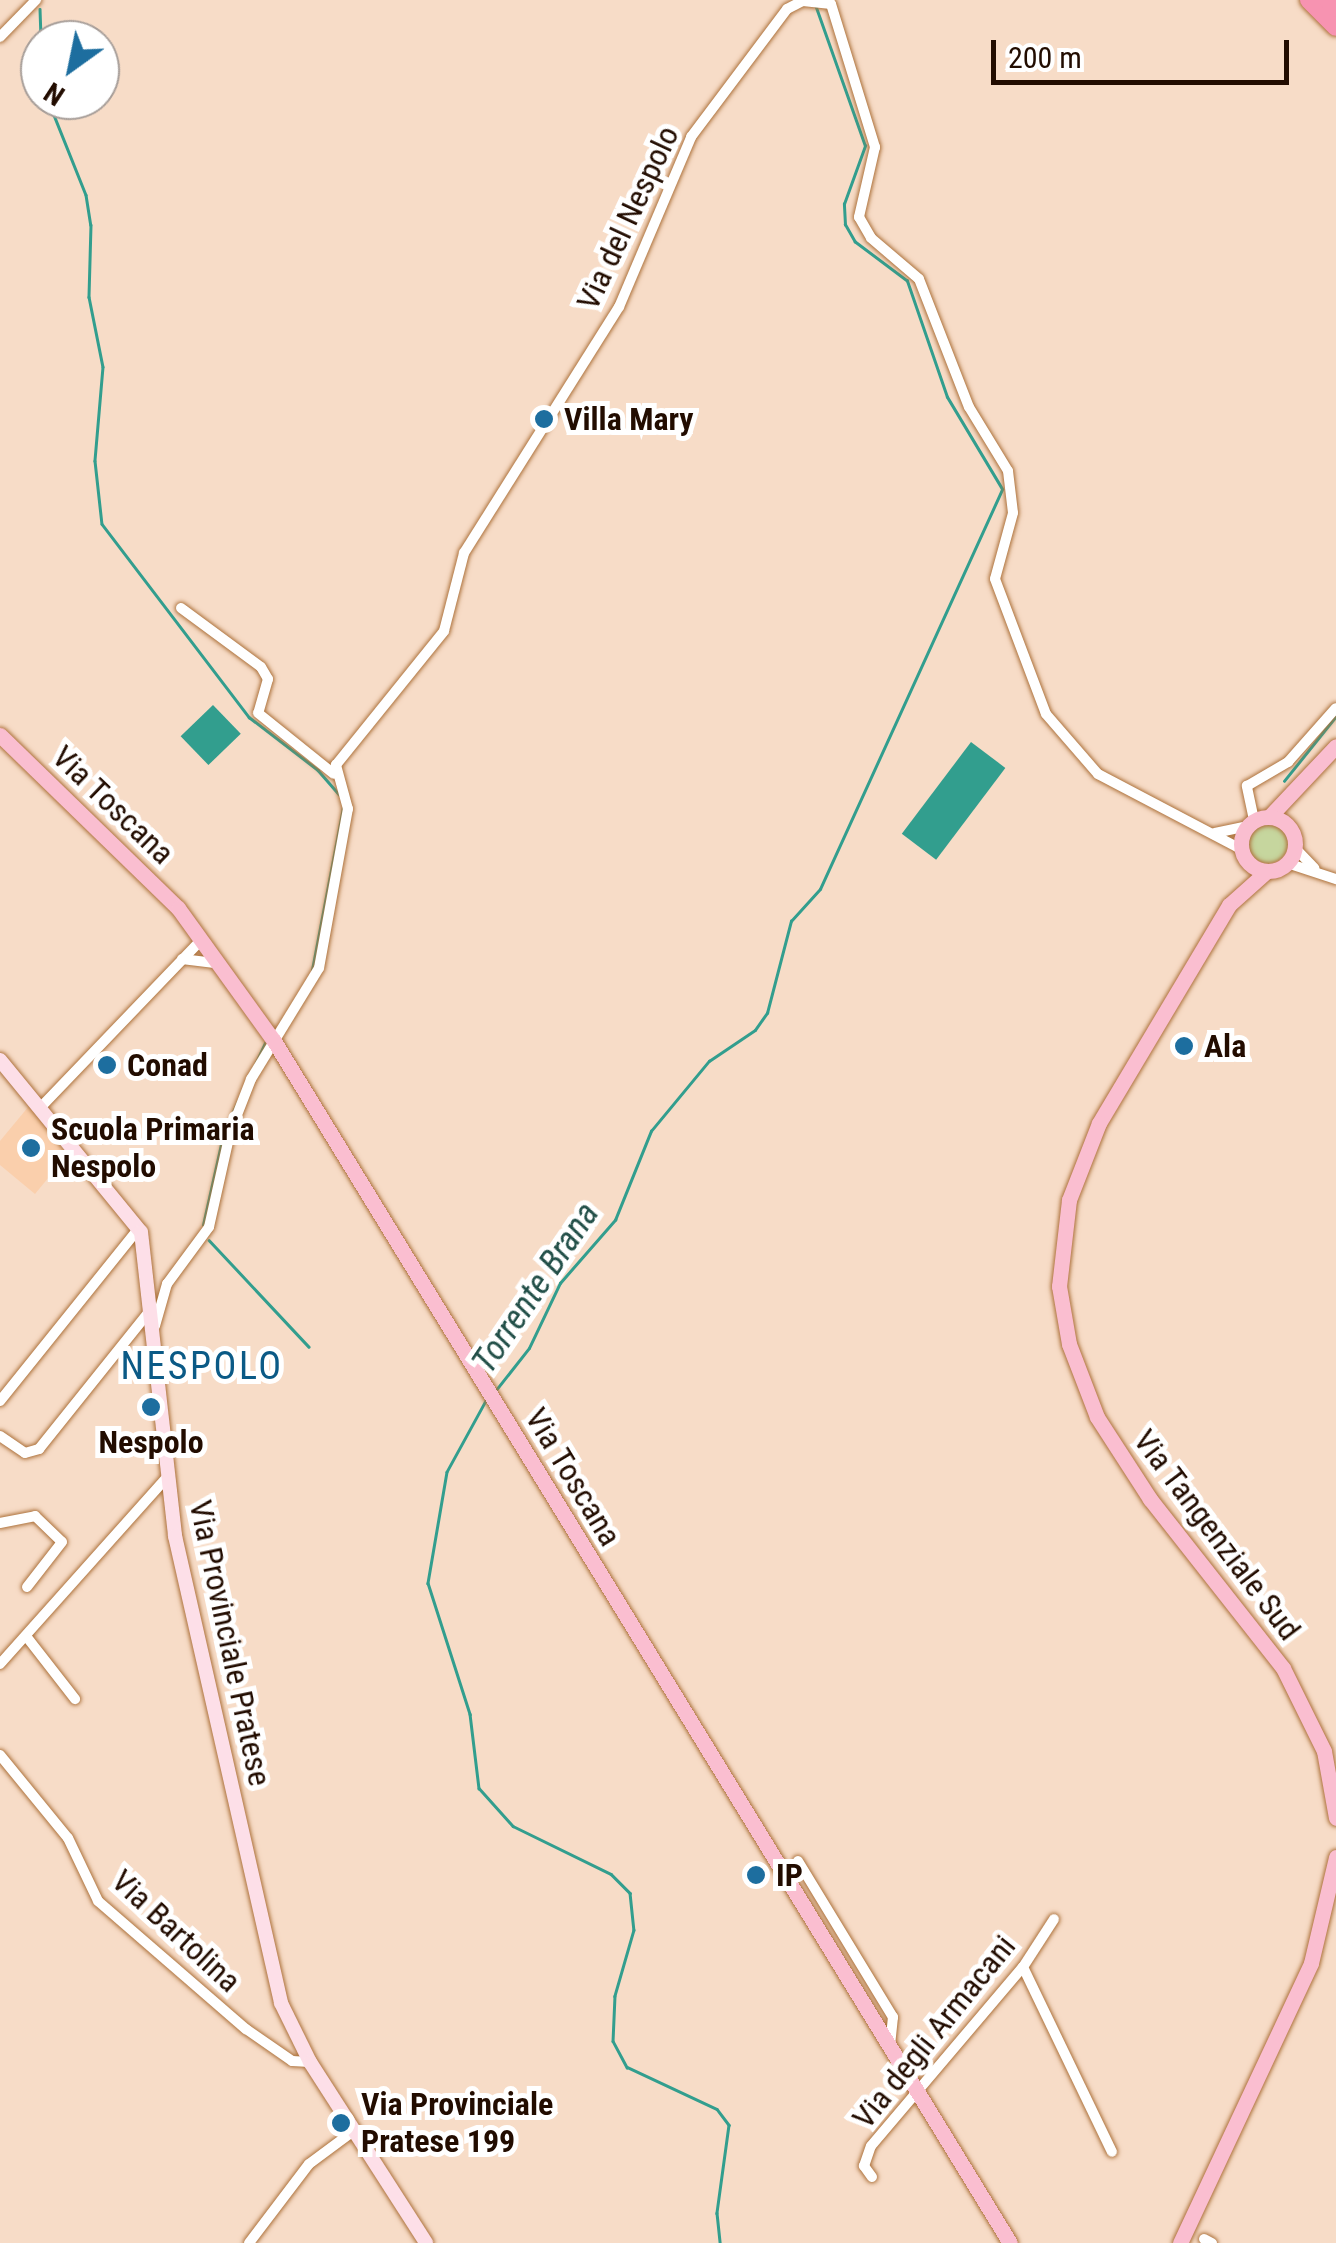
<!DOCTYPE html>
<html>
<head>
<meta charset="utf-8">
<style>
	body { margin:0 }
	#map { position:relative; width:1336px; height:2243px; overflow:hidden; background:#f7dcc7; font-family:"Roboto Condensed",sans-serif }
	div>[style] { position:absolute }
	.built>* { inset:0; background:#facfac }
	.green>* { inset:0; background:#c6d69e }
	.round { border-radius:50% }
	.water>* { inset:0; background:#329e8e; transform-origin:0 0 }
	.stream>* { height:2.5px; margin:-1.25px; padding:0 1.25px; transform-origin:1.25px; border-radius:1.25px; background:#329e8e }
	.roads { filter:drop-shadow(0 0 2px #ad723c) drop-shadow(0 0 2px #ad723c) }
	.street>* { height:10px; margin:-5px; padding:0 5px; transform-origin:5px; border-radius:5px; background:#fff }
	.secondary>* { height:14px; margin:-7px; padding:0 7px; transform-origin:7px; border-radius:7px; background:#fddfe8 }
	.primary>* { height:15px; margin:-7.5px; padding:0 7.5px; transform-origin:7.5px; border-radius:7.5px; background:#fabed0 }
	.primary>.ring { margin:-7.5px; padding:0; box-sizing:content-box; background:none; border:15px solid #fabed0; border-radius:50% }
	.highway>* { height:18px; margin:-9px; padding:0 9px; transform-origin:9px; border-radius:9px; background:#f793b1 }
	.dots>* { width:28px; height:28px; translate:-50% -50%; box-sizing:border-box; border:5px solid #fff; border-radius:50% }
	span { translate:-50% -50%; white-space:nowrap; text-align:center; line-height:1.15; -webkit-text-stroke:10px #fff; paint-order:stroke }
	.street-label { font-size:32px; color:#220c00 }
	.poi-label { font-size:32px; color:#220c00; font-weight:700 }
	.left { translate:0 -50%; text-align:left }
	.water-label { font-size:35px; color:#224f48; font-style:italic }
	.quarter-label { font-size:38px; color:#0b5a86; letter-spacing:2.5px }
	.north { position:absolute; left:20px; top:20px; width:100px; height:100px; box-sizing:border-box; background:#fff; border:2px solid #a79e99; border-radius:50%; rotate:213deg; font-size:28px; font-weight:700; line-height:40px; text-align:center; color:#220c00 }
	.north::after { content:''; display:block; margin:auto; width:35px; height:45px; background:#1d6e9f; clip-path:polygon(50% 0,100% 100%,50% 72%,0 100%) }
	.scale { position:absolute; left:991px; top:40px; width:298px; height:45px; box-sizing:border-box; border:5px solid #220c00; border-top:0; padding-left:12px; font-size:30px; line-height:35px; white-space:nowrap; color:#220c00; -webkit-text-stroke:8px #fff; paint-order:stroke }
</style>
</head>
<body>
<div id="map">
	<div class="built">
		<i style="clip-path:polygon(29px 1106px,67px 1155px,35px 1194px,0 1165px,0 1141px)"></i>
	</div>
	<div class="green">
		<i class="round" style="left:1248px;top:823px;width:40px;height:40px"></i>
	</div>
	<div class="water">
		<i style="left:213px;top:705px;width:40px;height:45px;rotate:46deg"></i>
		<i style="left:971px;top:742px;width:43px;height:115px;rotate:37deg"></i>
	</div>
	<div class="stream">
		<i style="left:40px;top:9px;width:31px;rotate:88deg"></i>
		<i style="left:48px;top:100px;width:102px;rotate:68.2deg"></i>
		<i style="left:86px;top:195px;width:30px;rotate:81deg"></i>
		<i style="left:91px;top:225px;width:72px;rotate:91.6deg"></i>
		<i style="left:89px;top:297px;width:71px;rotate:78.7deg"></i>
		<i style="left:103px;top:367px;width:94px;rotate:94.9deg"></i>
		<i style="left:95px;top:461px;width:63px;rotate:83.7deg"></i>
		<i style="left:102px;top:524px;width:243px;rotate:52.7deg"></i>
		<i style="left:249px;top:717px;width:87px;rotate:37.5deg"></i>
		<i style="left:318px;top:770px;width:32px;rotate:49deg"></i>
		<i style="left:1284px;top:781px;width:83px;rotate:-51.3deg"></i>
		<i style="left:312px;top:970px;width:166px;rotate:-79.2deg"></i>
		<i style="left:203px;top:1225px;width:96px;rotate:-77.4deg"></i>
		<i style="left:224px;top:1131px;width:97px;rotate:-65deg"></i>
		<i style="left:209px;top:1240px;width:146px;rotate:46.9deg"></i>
		<i style="left:496px;top:1390px;width:53px;rotate:-51.8deg"></i>
		<i style="left:529px;top:1348px;width:72px;rotate:-64.5deg"></i>
		<i style="left:560px;top:1283px;width:84px;rotate:-48.9deg"></i>
		<i style="left:615px;top:1220px;width:96px;rotate:-68deg"></i>
		<i style="left:651px;top:1131px;width:91px;rotate:-50.4deg"></i>
		<i style="left:709px;top:1061px;width:55px;rotate:-34deg"></i>
		<i style="left:755px;top:1030px;width:21px;rotate:-55deg"></i>
		<i style="left:767px;top:1013px;width:95px;rotate:-75.4deg"></i>
		<i style="left:791px;top:921px;width:43px;rotate:-47.8deg"></i>
		<i style="left:820px;top:889px;width:439px;rotate:-65.5deg"></i>
		<i style="left:1002px;top:489px;width:107px;rotate:-120.9deg"></i>
		<i style="left:947px;top:397px;width:123px;rotate:-109deg"></i>
		<i style="left:907px;top:281px;width:65px;rotate:-143.1deg"></i>
		<i style="left:855px;top:242px;width:20px;rotate:-120deg"></i>
		<i style="left:845px;top:225px;width:21px;rotate:-93deg"></i>
		<i style="left:844px;top:204px;width:62px;rotate:-70.1deg"></i>
		<i style="left:865px;top:146px;width:150px;rotate:-109.5deg"></i>
		<i style="left:487px;top:1399px;width:83px;rotate:118.7deg"></i>
		<i style="left:447px;top:1472px;width:113px;rotate:99.7deg"></i>
		<i style="left:428px;top:1583px;width:138px;rotate:72.2deg"></i>
		<i style="left:470px;top:1714px;width:75px;rotate:83.1deg"></i>
		<i style="left:479px;top:1788px;width:51px;rotate:48.2deg"></i>
		<i style="left:513px;top:1826px;width:109px;rotate:26.1deg"></i>
		<i style="left:611px;top:1874px;width:27px;rotate:45deg"></i>
		<i style="left:630px;top:1893px;width:37px;rotate:84deg"></i>
		<i style="left:634px;top:1930px;width:69px;rotate:106.1deg"></i>
		<i style="left:615px;top:1996px;width:45px;rotate:92.5deg"></i>
		<i style="left:613px;top:2041px;width:30px;rotate:62deg"></i>
		<i style="left:627px;top:2067px;width:99px;rotate:25deg"></i>
		<i style="left:717px;top:2109px;width:20px;rotate:53deg"></i>
		<i style="left:729px;top:2125px;width:89px;rotate:97.8deg"></i>
		<i style="left:717px;top:2213px;width:30px;rotate:84deg"></i>
	</div>
	<div class="roads">
		<div class="street">
			<i style="left:831px;top:4px;width:150px;rotate:72.9deg"></i>
			<i style="left:875px;top:147px;width:72px;rotate:102.9deg"></i>
			<i style="left:859px;top:217px;width:24px;rotate:60deg"></i>
			<i style="left:871px;top:238px;width:63px;rotate:40.5deg"></i>
			<i style="left:919px;top:279px;width:137px;rotate:68.7deg"></i>
			<i style="left:969px;top:407px;width:75px;rotate:58.6deg"></i>
			<i style="left:1008px;top:471px;width:42px;rotate:83.2deg"></i>
			<i style="left:1013px;top:513px;width:68px;rotate:105.3deg"></i>
			<i style="left:995px;top:579px;width:144px;rotate:69.3deg"></i>
			<i style="left:1046px;top:714px;width:79px;rotate:49.1deg"></i>
			<i style="left:1098px;top:774px;width:161px;rotate:27.7deg"></i>
			<i style="left:0;top:37px;width:52px;rotate:-45.8deg"></i>
			<i style="left:181px;top:608px;width:99px;rotate:36.4deg"></i>
			<i style="left:261px;top:667px;width:14px;rotate:60deg"></i>
			<i style="left:268px;top:679px;width:35px;rotate:106deg"></i>
			<i style="left:258px;top:713px;width:97px;rotate:38.8deg"></i>
			<i style="left:1254px;top:820px;width:35px;rotate:-102deg"></i>
			<i style="left:1247px;top:786px;width:48px;rotate:-30.3deg"></i>
			<i style="left:1288px;top:762px;width:72px;rotate:-48.4deg"></i>
			<i style="left:1215px;top:833px;width:33px;rotate:-12deg"></i>
			<i style="left:1295px;top:848px;width:28px;rotate:46deg"></i>
			<i style="left:1287px;top:863px;width:52px;rotate:18.1deg"></i>
			<i style="left:182px;top:959px;width:39px;rotate:7deg"></i>
			<i style="left:39px;top:1109px;width:236px;rotate:-46.2deg"></i>
			<i style="left:155px;top:1326px;width:44px;rotate:-74.1deg"></i>
			<i style="left:167px;top:1284px;width:71px;rotate:-53.6deg"></i>
			<i style="left:209px;top:1227px;width:96px;rotate:-77.4deg"></i>
			<i style="left:230px;top:1133px;width:58px;rotate:-68.7deg"></i>
			<i style="left:251px;top:1079px;width:130px;rotate:-58.5deg"></i>
			<i style="left:319px;top:968px;width:162px;rotate:-79.7deg"></i>
			<i style="left:348px;top:809px;width:46px;rotate:-105.3deg"></i>
			<i style="left:336px;top:765px;width:172px;rotate:-51.1deg"></i>
			<i style="left:444px;top:631px;width:81px;rotate:-75.6deg"></i>
			<i style="left:464px;top:553px;width:291px;rotate:-57.8deg"></i>
			<i style="left:619px;top:307px;width:185px;rotate:-67deg"></i>
			<i style="left:691px;top:137px;width:160px;rotate:-53.1deg"></i>
			<i style="left:787px;top:9px;width:18px;rotate:-27deg"></i>
			<i style="left:803px;top:1px;width:28px;rotate:6deg"></i>
			<i style="left:0;top:1401px;width:222px;rotate:-51.2deg"></i>
			<i style="left:0;top:1436px;width:30px;rotate:34deg"></i>
			<i style="left:25px;top:1453px;width:15px;rotate:-16deg"></i>
			<i style="left:39px;top:1449px;width:179px;rotate:-51.3deg"></i>
			<i style="left:0;top:1523px;width:36px;rotate:-11deg"></i>
			<i style="left:35px;top:1516px;width:37px;rotate:44deg"></i>
			<i style="left:62px;top:1542px;width:57px;rotate:127.9deg"></i>
			<i style="left:26px;top:1636px;width:80px;rotate:52.1deg"></i>
			<i style="left:0;top:1664px;width:252px;rotate:-48.2deg"></i>
			<i style="left:0;top:1755px;width:107px;rotate:50.7deg"></i>
			<i style="left:68px;top:1838px;width:70px;rotate:64.5deg"></i>
			<i style="left:98px;top:1901px;width:196px;rotate:40.9deg"></i>
			<i style="left:246px;top:2029px;width:56px;rotate:34.8deg"></i>
			<i style="left:292px;top:2061px;width:18px;rotate:3deg"></i>
			<i style="left:798px;top:1861px;width:183px;rotate:58.7deg"></i>
			<i style="left:893px;top:2017px;width:30px;rotate:96deg"></i>
			<i style="left:1023px;top:1967px;width:205px;rotate:64.3deg"></i>
			<i style="left:872px;top:2177px;width:14px;rotate:-126deg"></i>
			<i style="left:864px;top:2166px;width:21px;rotate:-71deg"></i>
			<i style="left:871px;top:2146px;width:235px;rotate:-49.7deg"></i>
			<i style="left:1023px;top:1967px;width:57px;rotate:-57.1deg"></i>
			<i style="left:1204px;top:2239px;width:9px;rotate:27deg"></i>
			<i style="left:249px;top:2243px;width:99px;rotate:-52.8deg"></i>
			<i style="left:309px;top:2164px;width:57px;rotate:-36.5deg"></i>
		</div>
		<div class="secondary">
			<i style="left:0;top:1060px;width:222px;rotate:50.7deg"></i>
			<i style="left:141px;top:1232px;width:306px;rotate:83.6deg"></i>
			<i style="left:175px;top:1536px;width:479px;rotate:77.2deg"></i>
			<i style="left:281px;top:2003px;width:66px;rotate:63.8deg"></i>
			<i style="left:310px;top:2062px;width:215px;rotate:57.3deg"></i>
		</div>
		<div class="primary">
			<i style="left:0;top:735px;width:248px;rotate:44.2deg"></i>
			<i style="left:178px;top:908px;width:164px;rotate:54.2deg"></i>
			<i style="left:274px;top:1041px;width:1409px;rotate:58.52deg"></i>
			<i style="left:1270px;top:816px;width:96px;rotate:-46.7deg"></i>
			<i class="ring" style="left:1241px;top:817px;width:39px;height:39px"></i>
			<i style="left:1267px;top:871px;width:51px;rotate:138.2deg"></i>
			<i style="left:1229px;top:905px;width:254px;rotate:120.8deg"></i>
			<i style="left:1099px;top:1123px;width:83px;rotate:111.3deg"></i>
			<i style="left:1069px;top:1200px;width:87px;rotate:96.6deg"></i>
			<i style="left:1059px;top:1286px;width:59px;rotate:80.2deg"></i>
			<i style="left:1069px;top:1344px;width:78px;rotate:69deg"></i>
			<i style="left:1097px;top:1417px;width:98px;rotate:57.1deg"></i>
			<i style="left:1150px;top:1499px;width:215px;rotate:51.8deg"></i>
			<i style="left:1283px;top:1668px;width:93px;rotate:63.7deg"></i>
			<i style="left:1324px;top:1751px;width:68px;rotate:79.8deg"></i>
			<i style="left:1180px;top:2243px;width:309px;rotate:-64.9deg"></i>
			<i style="left:1311px;top:1963px;width:109px;rotate:-76.7deg"></i>
		</div>
		<div class="highway">
			<i style="left:1309px;top:0;width:38px;rotate:45deg"></i>
			<i style="left:1328px;top:0;width:11px;rotate:45deg"></i>
		</div>
	</div>
	<div class="dots">
		<i style="left:544px;top:419px;background:#1d6e9f"></i>
		<i style="left:1184px;top:1046px;background:#1d6e9f"></i>
		<i style="left:107px;top:1065px;background:#1d6e9f"></i>
		<i style="left:31px;top:1148px;background:#1d6e9f"></i>
		<i style="left:151px;top:1407px;background:#1d6e9f"></i>
		<i style="left:756px;top:1875px;background:#1d6e9f"></i>
		<i style="left:341px;top:2123px;background:#1d6e9f"></i>
	</div>
	<div class="street-label">
		<span style="left:628px;top:218px;rotate:-65deg">Via del Nespolo</span>
		<span style="left:113px;top:805px;rotate:44deg">Via Toscana</span>
		<span style="left:573px;top:1477px;rotate:59deg">Via Toscana</span>
		<span style="left:1217px;top:1535px;rotate:53deg">Via Tangenziale Sud</span>
		<span style="left:230px;top:1643px;rotate:78deg">Via Provinciale Pratese</span>
		<span style="left:176px;top:1931px;rotate:43deg">Via Bartolina</span>
		<span style="left:934px;top:2032px;rotate:-51deg">Via degli Armacani</span>
	</div>
	<div class="poi-label">
		<span class="left" style="left:564px;top:419px">Villa Mary</span>
		<span class="left" style="left:1204px;top:1046px">Ala</span>
		<span class="left" style="left:127px;top:1065px">Conad</span>
		<span class="left" style="left:51px;top:1148px">Scuola Primaria<br>Nespolo</span>
		<span style="left:151px;top:1442px">Nespolo</span>
		<span class="left" style="left:776px;top:1875px">IP</span>
		<span class="left" style="left:361px;top:2123px">Via Provinciale<br>Pratese 199</span>
	</div>
	<div class="water-label">
		<span style="left:536px;top:1288px;rotate:-56deg">Torrente Brana</span>
	</div>
	<div class="quarter-label">
		<span style="left:202px;top:1367px">NESPOLO</span>
	</div>
	<div class="north">N</div>
	<div class="scale">200 m</div>
</div>
</body>
</html>
